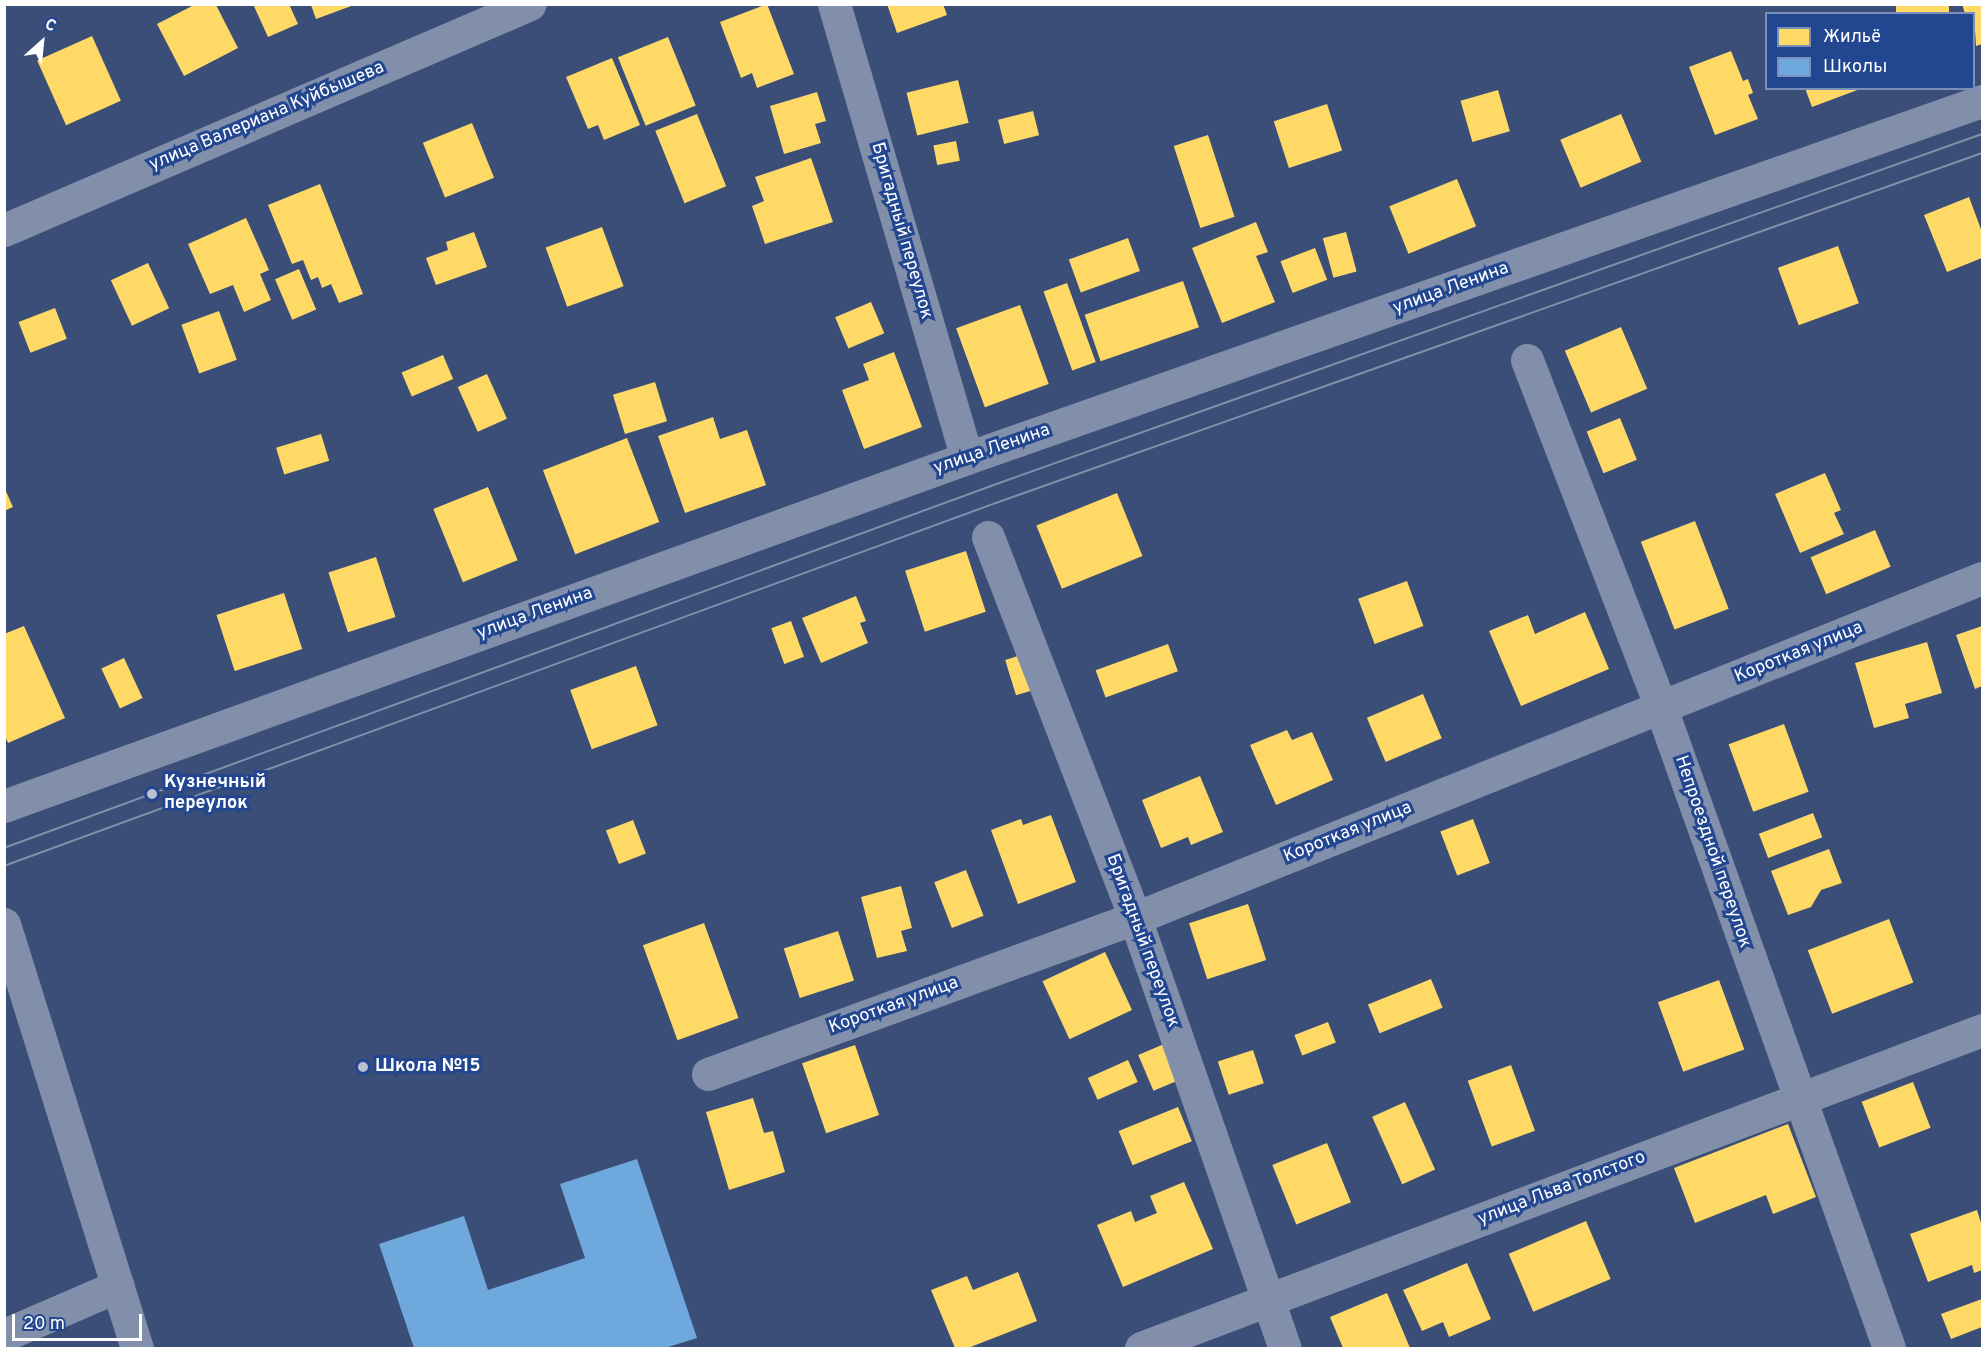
<!DOCTYPE html>
<html>
<head>
<meta charset="utf-8">
<style>
	body { margin:0 }
	#map { position:relative; width:1987px; height:1353px; overflow:hidden; background:#3b4e77; font-family:Overpass,sans-serif }
	div>[style] { position:absolute }
	.homes>* { inset:0; background:#ffd966; transform-origin:0 0 }
	.schools>* { inset:0; background:#6fa8dc }
	.minor>* { height:33px; margin:-16.5px; padding:0 16.5px; transform-origin:16.5px; border-radius:16.5px; background:#828faa }
	.tram>* { height:1.5px; margin:-0.75px; padding:0 0.75px; transform-origin:0.75px; border-radius:0.75px; background:#828fa9 }
	.dots>* { width:16px; height:16px; translate:-50% -50%; box-sizing:border-box; border:3px solid #224690; border-radius:50% }
	span { translate:-50% -50%; white-space:nowrap; text-align:center; line-height:1.15; -webkit-text-stroke:6px #224690; paint-order:stroke }
	.street-label { font-size:18px; color:#fff }
	.poi-label { font-size:18px; color:#fff; font-weight:700 }
	.left { translate:0 -50%; text-align:left }
	.frame { position:absolute; inset:0; border:6px solid #fff; pointer-events:none }
	.legend { position:absolute; left:1765px; top:12px; width:210px; height:78px; box-sizing:border-box; background:#224690; border:2px solid #7a90bc; margin:0; padding:8px 10px; list-style:none; font-size:18px; color:#fff }
	.legend li { display:flex; align-items:center; gap:12px; height:30px }
	.legend b { width:30px; border:2px solid #7a90bc }
	.north { position:absolute; left:12px; top:12px; width:60px; height:60px; -webkit-text-stroke:4px #224690; paint-order:stroke; rotate:27deg; font-size:16px; font-weight:700; line-height:24px; text-align:center; color:#fff }
	.north::after { content:''; display:block; margin:auto; width:21px; height:27px; background:#fff; clip-path:polygon(50% 0,100% 100%,50% 72%,0 100%) }
	.scale { position:absolute; left:12px; top:1314px; width:130px; height:27px; box-sizing:border-box; border:3px solid #fff; border-top:0; padding-left:8px; font-size:18px; line-height:21px; white-space:nowrap; color:#fff; -webkit-text-stroke:4px #224690; paint-order:stroke }
</style>
</head>
<body>
<div id="map">
	<div class="homes">
		<i style="clip-path:polygon(253px 4px,289px 4px,298px 24px,268px 37px)"></i>
		<i style="clip-path:polygon(767px 4px,794px 74px,757px 88px,752px 73px,741px 78px,720px 22px)"></i>
		<i style="clip-path:polygon(887px 4px,943px 4px,947px 15px,897px 33px)"></i>
		<i style="left:1896px;top:4px;width:53px;height:10px"></i>
		<i style="clip-path:polygon(1962px 4px,1982px 4px,1982px 44px,1976px 46px,1974px 14px,1965px 14px)"></i>
		<i style="clip-path:polygon(194px 5px,216px 5px,238px 48px,184px 76px,157px 24px)"></i>
		<i style="clip-path:polygon(311px 5px,354px 5px,316px 19px)"></i>
		<i style="left:92px;top:36px;width:71px;height:60px;rotate:66deg"></i>
		<i style="left:668px;top:37px;width:74px;height:54px;rotate:68deg"></i>
		<i style="clip-path:polygon(1731px 51px,1743px 81px,1748px 79px,1753px 93px,1748px 95px,1758px 119px,1715px 135px,1689px 67px)"></i>
		<i style="clip-path:polygon(612px 58px,640px 125px,604px 140px,598px 125px,588px 129px,566px 77px)"></i>
		<i style="left:958px;top:80px;width:44px;height:53px;rotate:76deg"></i>
		<i style="clip-path:polygon(1805px 88px,1860px 88px,1860px 89px,1812px 107px)"></i>
		<i style="left:1498px;top:90px;width:43px;height:39px;rotate:74deg"></i>
		<i style="clip-path:polygon(817px 92px,826px 121px,815px 124px,821px 143px,784px 154px,770px 106px)"></i>
		<i style="left:1327px;top:104px;width:49px;height:56px;rotate:72deg"></i>
		<i style="left:1033px;top:111px;width:25px;height:36px;rotate:76deg"></i>
		<i style="left:697px;top:114px;width:78px;height:45px;rotate:68deg"></i>
		<i style="left:1621px;top:114px;width:52px;height:66px;rotate:67deg"></i>
		<i style="left:472px;top:123px;width:59px;height:53px;rotate:68deg"></i>
		<i style="left:1208px;top:135px;width:86px;height:36px;rotate:72deg"></i>
		<i style="left:956px;top:141px;width:20px;height:23px;rotate:79deg"></i>
		<i style="clip-path:polygon(811px 158px,833px 222px,765px 244px,752px 206px,764px 201px,755px 177px)"></i>
		<i style="left:1457px;top:179px;width:51px;height:73px;rotate:68deg"></i>
		<i style="clip-path:polygon(320px 184px,363px 294px,339px 303px,331px 284px,322px 288px,318px 277px,311px 280px,303px 260px,292px 264px,268px 205px)"></i>
		<i style="clip-path:polygon(1969px 197px,1982px 232px,1982px 258px,1947px 272px,1924px 215px)"></i>
		<i style="clip-path:polygon(246px 218px,269px 270px,260px 274px,271px 300px,244px 312px,233px 285px,210px 294px,188px 244px)"></i>
		<i style="clip-path:polygon(1256px 222px,1268px 252px,1256px 256px,1275px 302px,1222px 323px,1192px 248px)"></i>
		<i style="left:602px;top:227px;width:63px;height:60px;rotate:70deg"></i>
		<i style="clip-path:polygon(474px 232px,487px 267px,436px 285px,426px 258px,448px 250px,446px 242px)"></i>
		<i style="left:1346px;top:232px;width:41px;height:24px;rotate:75deg"></i>
		<i style="left:1128px;top:238px;width:35px;height:63px;rotate:70deg"></i>
		<i style="left:1838px;top:246px;width:61px;height:64px;rotate:70deg"></i>
		<i style="left:1315px;top:248px;width:34px;height:37px;rotate:69deg"></i>
		<i style="left:148px;top:263px;width:50px;height:41px;rotate:65deg"></i>
		<i style="left:299px;top:269px;width:44px;height:26px;rotate:67deg"></i>
		<i style="left:1183px;top:281px;width:49px;height:104px;rotate:71deg"></i>
		<i style="left:1067px;top:283px;width:84px;height:25px;rotate:70deg"></i>
		<i style="left:871px;top:302px;width:34px;height:39px;rotate:67deg"></i>
		<i style="left:1020px;top:305px;width:84px;height:68px;rotate:70deg"></i>
		<i style="left:55px;top:308px;width:33px;height:39px;rotate:69deg"></i>
		<i style="left:219px;top:311px;width:52px;height:40px;rotate:70deg"></i>
		<i style="left:1621px;top:327px;width:67px;height:61px;rotate:67deg"></i>
		<i style="clip-path:polygon(894px 352px,922px 427px,864px 449px,842px 390px,869px 380px,863px 364px)"></i>
		<i style="left:443px;top:355px;width:26px;height:45px;rotate:67deg"></i>
		<i style="left:487px;top:374px;width:49px;height:32px;rotate:66deg"></i>
		<i style="left:655px;top:382px;width:41px;height:44px;rotate:73deg"></i>
		<i style="clip-path:polygon(713px 417px,720px 439px,747px 430px,766px 485px,685px 513px,658px 436px)"></i>
		<i style="left:1620px;top:418px;width:45px;height:36px;rotate:68deg"></i>
		<i style="left:321px;top:434px;width:28px;height:47px;rotate:73deg"></i>
		<i style="left:627px;top:438px;width:90px;height:90px;rotate:69deg"></i>
		<i style="clip-path:polygon(1825px 473px,1841px 510px,1834px 513px,1844px 534px,1800px 553px,1775px 494px)"></i>
		<i style="clip-path:polygon(4px 487px,13px 507px,4px 511px)"></i>
		<i style="left:488px;top:487px;width:79px;height:59px;rotate:68deg"></i>
		<i style="left:1117px;top:493px;width:68px;height:87px;rotate:68deg"></i>
		<i style="left:1695px;top:521px;width:94px;height:58px;rotate:69deg"></i>
		<i style="left:1875px;top:530px;width:40px;height:70px;rotate:67deg"></i>
		<i style="left:966px;top:551px;width:64px;height:64px;rotate:72deg"></i>
		<i style="left:376px;top:557px;width:63px;height:50px;rotate:72deg"></i>
		<i style="left:1407px;top:581px;width:48px;height:52px;rotate:70deg"></i>
		<i style="left:284px;top:593px;width:59px;height:71px;rotate:72deg"></i>
		<i style="clip-path:polygon(856px 596px,866px 621px,860px 623px,868px 643px,821px 663px,802px 618px)"></i>
		<i style="clip-path:polygon(1585px 612px,1609px 669px,1521px 706px,1489px 631px,1528px 615px,1535px 634px)"></i>
		<i style="left:791px;top:621px;width:38px;height:21px;rotate:70deg"></i>
		<i style="clip-path:polygon(24px 626px,65px 718px,8px 743px,4px 734px,4px 634px)"></i>
		<i style="clip-path:polygon(1982px 626px,1982px 686px,1975px 689px,1956px 635px)"></i>
		<i style="clip-path:polygon(1927px 642px,1942px 693px,1905px 704px,1909px 718px,1874px 728px,1855px 663px)"></i>
		<i style="left:1168px;top:644px;width:29px;height:77px;rotate:70deg"></i>
		<i style="left:1031px;top:652px;width:37px;height:27px;rotate:73deg"></i>
		<i style="left:124px;top:658px;width:44px;height:25px;rotate:65deg"></i>
		<i style="left:636px;top:666px;width:63px;height:70px;rotate:70deg"></i>
		<i style="left:1423px;top:694px;width:48px;height:61px;rotate:67deg"></i>
		<i style="left:1784px;top:724px;width:72px;height:59px;rotate:70deg"></i>
		<i style="clip-path:polygon(1287px 730px,1292px 740px,1312px 732px,1333px 780px,1276px 805px,1250px 745px)"></i>
		<i style="clip-path:polygon(1200px 776px,1223px 832px,1191px 845px,1188px 837px,1161px 848px,1142px 800px)"></i>
		<i style="left:1813px;top:813px;width:26px;height:58px;rotate:69deg"></i>
		<i style="clip-path:polygon(1051px 815px,1076px 882px,1018px 904px,991px 830px,1021px 819px,1023px 825px)"></i>
		<i style="left:1473px;top:819px;width:47px;height:35px;rotate:69deg"></i>
		<i style="left:633px;top:820px;width:36px;height:29px;rotate:69deg"></i>
		<i style="clip-path:polygon(1829px 849px,1842px 883px,1821px 890px,1811px 907px,1788px 915px,1771px 871px)"></i>
		<i style="left:966px;top:870px;width:49px;height:34px;rotate:69deg"></i>
		<i style="clip-path:polygon(901px 886px,912px 928px,901px 931px,907px 951px,877px 958px,861px 897px)"></i>
		<i style="left:1248px;top:904px;width:59px;height:62px;rotate:72deg"></i>
		<i style="left:1889px;top:919px;width:68px;height:87px;rotate:69deg"></i>
		<i style="left:704px;top:923px;width:101px;height:65px;rotate:70deg"></i>
		<i style="left:838px;top:931px;width:52px;height:57px;rotate:72deg"></i>
		<i style="left:1105px;top:952px;width:64px;height:69px;rotate:65deg"></i>
		<i style="left:1431px;top:979px;width:31px;height:68px;rotate:68deg"></i>
		<i style="left:1719px;top:980px;width:74px;height:65px;rotate:70deg"></i>
		<i style="left:1328px;top:1022px;width:22px;height:36px;rotate:69deg"></i>
		<i style="left:1164px;top:1044px;width:39px;height:28px;rotate:67deg"></i>
		<i style="left:855px;top:1045px;width:74px;height:56px;rotate:71deg"></i>
		<i style="left:1253px;top:1050px;width:35px;height:37px;rotate:72deg"></i>
		<i style="left:1128px;top:1060px;width:24px;height:44px;rotate:66deg"></i>
		<i style="left:1511px;top:1065px;width:70px;height:46px;rotate:70deg"></i>
		<i style="left:1913px;top:1082px;width:49px;height:55px;rotate:69deg"></i>
		<i style="clip-path:polygon(753px 1098px,764px 1133px,773px 1131px,785px 1172px,729px 1190px,706px 1112px)"></i>
		<i style="left:1405px;top:1102px;width:74px;height:36px;rotate:66deg"></i>
		<i style="left:1178px;top:1107px;width:37px;height:64px;rotate:68deg"></i>
		<i style="clip-path:polygon(1788px 1124px,1816px 1197px,1773px 1214px,1766px 1195px,1695px 1223px,1674px 1168px)"></i>
		<i style="left:1327px;top:1143px;width:64px;height:59px;rotate:68deg"></i>
		<i style="clip-path:polygon(1184px 1182px,1213px 1249px,1123px 1287px,1097px 1225px,1131px 1211px,1135px 1222px,1157px 1213px,1150px 1196px)"></i>
		<i style="clip-path:polygon(1977px 1210px,1982px 1226px,1982px 1270px,1974px 1273px,1972px 1265px,1928px 1282px,1910px 1234px)"></i>
		<i style="left:1586px;top:1221px;width:63px;height:84px;rotate:67deg"></i>
		<i style="clip-path:polygon(1467px 1263px,1491px 1319px,1449px 1337px,1443px 1322px,1422px 1331px,1403px 1290px)"></i>
		<i style="clip-path:polygon(1018px 1272px,1037px 1321px,968px 1348px,955px 1348px,931px 1290px,967px 1276px,973px 1290px)"></i>
		<i style="clip-path:polygon(1387px 1293px,1410px 1348px,1343px 1348px,1330px 1317px)"></i>
		<i style="clip-path:polygon(1982px 1299px,1982px 1327px,1951px 1339px,1941px 1314px)"></i>
	</div>
	<div class="schools">
		<i style="clip-path:polygon(637px 1159px,697px 1338px,665px 1348px,414px 1348px,379px 1244px,464px 1216px,488px 1290px,585px 1258px,560px 1184px)"></i>
	</div>
	<div class="minor">
		<i style="left:834px;top:4px;width:473px;rotate:73.7deg"></i>
		<i style="left:4px;top:230px;width:572px;rotate:-23.25deg"></i>
		<i style="left:1527px;top:360px;width:373px;rotate:68.9deg"></i>
		<i style="left:1661px;top:708px;width:679px;rotate:70.39deg"></i>
		<i style="left:988px;top:537px;width:408px;rotate:68.9deg"></i>
		<i style="left:1135px;top:918px;width:455px;rotate:70.8deg"></i>
		<i style="left:4px;top:806px;width:1024px;rotate:-19.87deg"></i>
		<i style="left:967px;top:458px;width:1076px;rotate:-19.38deg"></i>
		<i style="left:4px;top:924px;width:444px;rotate:72.6deg"></i>
		<i style="left:708px;top:1074px;width:455px;rotate:-20.1deg"></i>
		<i style="left:1135px;top:918px;width:913px;rotate:-21.87deg"></i>
		<i style="left:4px;top:1335px;width:124px;rotate:-23.3deg"></i>
		<i style="left:1141px;top:1348px;width:899px;rotate:-20.71deg"></i>
	</div>
	<div class="tram">
		<i style="left:4px;top:848px;width:1051px;rotate:-20.14deg"></i>
		<i style="left:991px;top:486px;width:1052px;rotate:-19.55deg"></i>
		<i style="left:4px;top:866px;width:1056px;rotate:-20.1deg"></i>
		<i style="left:996px;top:503px;width:1046px;rotate:-19.54deg"></i>
	</div>
	<div class="dots">
		<i style="left:152px;top:794px;background:#bac1cf"></i>
		<i style="left:363px;top:1067px;background:#bac1cf"></i>
	</div>
	<div class="street-label">
		<span style="left:267px;top:117px;rotate:-23deg">улица Валериана Куйбышева</span>
		<span style="left:901px;top:231px;rotate:74deg">Бригадный переулок</span>
		<span style="left:1451px;top:289px;rotate:-20deg">улица Ленина</span>
		<span style="left:992px;top:450px;rotate:-19deg">улица Ленина</span>
		<span style="left:535px;top:614px;rotate:-20deg">улица Ленина</span>
		<span style="left:1799px;top:653px;rotate:-22deg">Короткая улица</span>
		<span style="left:1348px;top:833px;rotate:-22deg">Короткая улица</span>
		<span style="left:1712px;top:852px;rotate:71deg">Непроездной переулок</span>
		<span style="left:1142px;top:941px;rotate:70deg">Бригадный переулок</span>
		<span style="left:894px;top:1006px;rotate:-20deg">Короткая улица</span>
		<span style="left:1562px;top:1189px;rotate:-21deg">улица Льва Толстого</span>
	</div>
	<div class="poi-label">
		<span class="left" style="left:164px;top:794px">Кузнечный<br>переулок</span>
		<span class="left" style="left:375px;top:1067px">Школа №15</span>
	</div>
	<div class="frame"></div>
	<ul class="legend">
	<li><b style="height:16px;background:#ffd966"></b>Жильё</li>
	<li><b style="height:16px;background:#6fa8dc"></b>Школы</li>
	</ul>
	<div class="north">С</div>
	<div class="scale">20 m</div>
</div>
</body>
</html>
